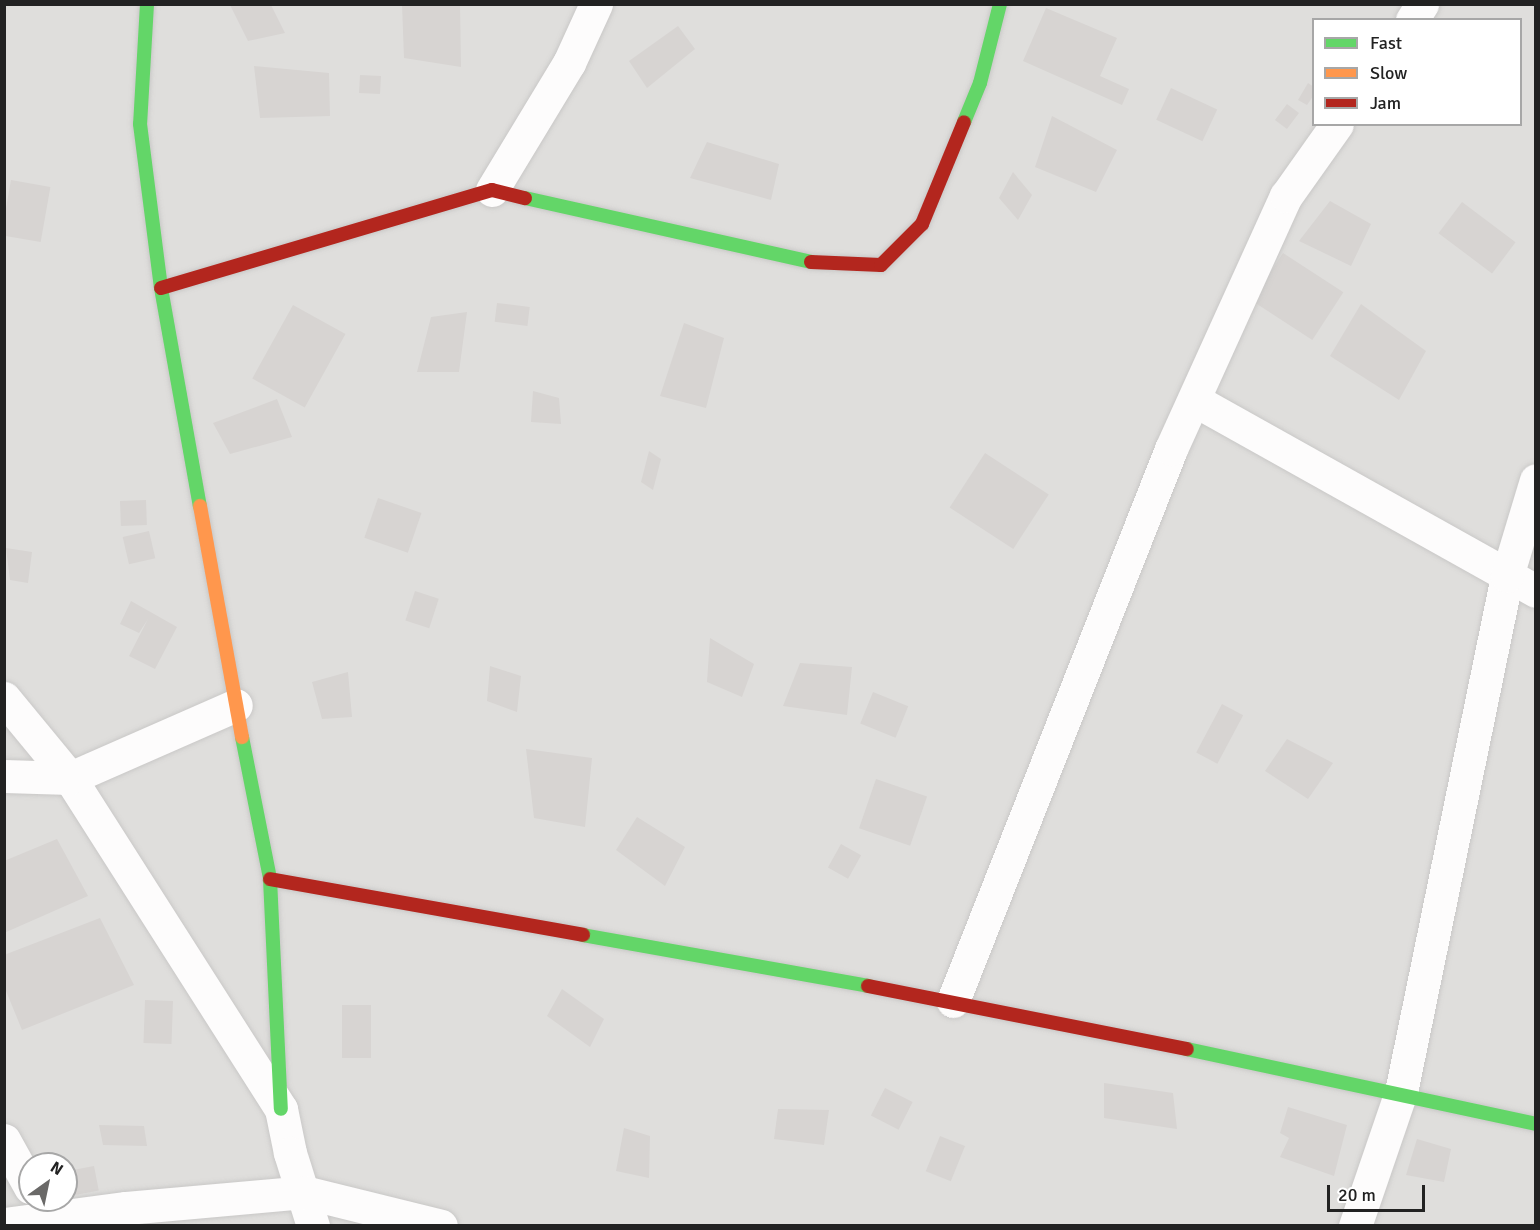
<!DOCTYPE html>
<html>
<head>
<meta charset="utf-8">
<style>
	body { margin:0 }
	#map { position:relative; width:1540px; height:1230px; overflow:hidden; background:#f0eeeb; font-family:Signika,sans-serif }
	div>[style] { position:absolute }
	.residential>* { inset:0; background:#dfdedc }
	.building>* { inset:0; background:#d7d4d2; transform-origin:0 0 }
	.roads { filter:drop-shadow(0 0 2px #c9c8c7) drop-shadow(0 0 2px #c9c8c7) }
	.street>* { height:33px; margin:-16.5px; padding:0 16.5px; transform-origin:16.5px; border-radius:16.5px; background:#fdfcfc }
	.fast>* { height:14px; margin:-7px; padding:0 7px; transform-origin:7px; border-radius:7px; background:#63d668 }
	.slow>* { height:14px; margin:-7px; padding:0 7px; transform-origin:7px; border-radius:7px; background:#ff974d }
	.jam>* { height:14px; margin:-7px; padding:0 7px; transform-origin:7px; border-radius:7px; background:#b3261e }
	span { translate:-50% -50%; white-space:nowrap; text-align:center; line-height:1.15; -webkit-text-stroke:6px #fff; paint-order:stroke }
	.frame { position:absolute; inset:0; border:6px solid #222; pointer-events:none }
	.legend { position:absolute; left:1312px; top:18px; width:210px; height:108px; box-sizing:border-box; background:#fff; border:2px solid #a7a7a7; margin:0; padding:8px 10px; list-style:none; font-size:18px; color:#222 }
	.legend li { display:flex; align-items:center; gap:12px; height:30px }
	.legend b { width:30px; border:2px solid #a7a7a7 }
	.north { position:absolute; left:18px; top:1152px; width:60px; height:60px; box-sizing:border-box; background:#fff; border:2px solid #a7a7a7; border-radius:50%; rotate:33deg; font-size:16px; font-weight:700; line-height:24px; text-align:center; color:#222 }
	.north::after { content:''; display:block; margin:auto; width:21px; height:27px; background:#6a6968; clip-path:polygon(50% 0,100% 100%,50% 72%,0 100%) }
	.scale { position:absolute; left:1327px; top:1185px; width:98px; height:27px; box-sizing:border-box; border:3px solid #222; border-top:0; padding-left:8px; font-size:18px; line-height:21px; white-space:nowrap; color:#222; -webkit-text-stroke:4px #fff; paint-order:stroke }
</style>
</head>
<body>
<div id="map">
	<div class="residential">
		<i style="clip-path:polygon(evenodd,5px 5px,1535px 5px,1535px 1225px,5px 1225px,5px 5px,1314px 20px,1520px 20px,1520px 124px,1314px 124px,1314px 20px,5px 5px,30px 1164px,66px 1164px,66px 1200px,30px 1200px,30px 1164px)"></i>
	</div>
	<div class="building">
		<i style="clip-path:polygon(402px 4px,460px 4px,461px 67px,404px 58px)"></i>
		<i style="clip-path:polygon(230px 5px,271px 5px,285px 33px,248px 41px)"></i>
		<i style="clip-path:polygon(1046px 8px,1117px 38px,1100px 76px,1129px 89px,1122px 105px,1023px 61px)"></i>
		<i style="clip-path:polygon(678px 26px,695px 49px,647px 88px,629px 61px)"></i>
		<i style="clip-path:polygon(254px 66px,329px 73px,330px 116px,260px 118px)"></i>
		<i style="left:360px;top:75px;width:21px;height:18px;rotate:3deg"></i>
		<i style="clip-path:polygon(1308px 83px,1314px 87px,1314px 95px,1307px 105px,1298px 100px)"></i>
		<i style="left:1171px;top:88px;width:51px;height:35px;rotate:25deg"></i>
		<i style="left:1287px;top:104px;width:15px;height:20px;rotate:37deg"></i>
		<i style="clip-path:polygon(1052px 116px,1117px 150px,1096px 192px,1035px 167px)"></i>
		<i style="clip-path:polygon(707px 142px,779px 164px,771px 200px,690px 178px)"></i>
		<i style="clip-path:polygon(1013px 172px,1032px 195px,1018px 220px,999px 198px)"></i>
		<i style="left:11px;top:180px;width:40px;height:56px;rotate:10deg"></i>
		<i style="clip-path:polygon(1330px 201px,1371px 224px,1351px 266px,1299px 241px)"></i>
		<i style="left:1462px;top:202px;width:67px;height:39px;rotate:37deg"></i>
		<i style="left:1283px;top:253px;width:72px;height:57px;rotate:33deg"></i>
		<i style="left:497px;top:303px;width:33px;height:19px;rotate:7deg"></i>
		<i style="clip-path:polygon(1361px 304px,1426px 351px,1399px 400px,1330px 356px)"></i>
		<i style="left:293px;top:305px;width:60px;height:84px;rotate:29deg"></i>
		<i style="clip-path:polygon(467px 312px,459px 372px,417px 372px,431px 317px)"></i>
		<i style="clip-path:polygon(684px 323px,724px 338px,706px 408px,660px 396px)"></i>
		<i style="clip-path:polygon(533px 391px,559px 398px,561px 424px,531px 422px)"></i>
		<i style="clip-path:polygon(277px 399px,292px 437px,230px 454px,213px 423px)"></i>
		<i style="clip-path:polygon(649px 451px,661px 459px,653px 490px,641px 482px)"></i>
		<i style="left:985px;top:453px;width:76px;height:65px;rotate:33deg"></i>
		<i style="left:378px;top:498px;width:46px;height:42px;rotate:19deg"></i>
		<i style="left:146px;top:500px;width:25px;height:26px;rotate:88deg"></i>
		<i style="left:149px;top:531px;width:28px;height:27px;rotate:77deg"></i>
		<i style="clip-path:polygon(6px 548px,32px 552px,28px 583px,10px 580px)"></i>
		<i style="left:415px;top:591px;width:25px;height:31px;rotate:18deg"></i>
		<i style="clip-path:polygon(131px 601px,177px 627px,155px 669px,129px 656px,148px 619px,139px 633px,120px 624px)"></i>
		<i style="clip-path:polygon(710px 638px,754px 664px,742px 697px,707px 682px)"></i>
		<i style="clip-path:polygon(800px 663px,852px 667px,847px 715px,783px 706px)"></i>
		<i style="clip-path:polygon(490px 666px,521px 676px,517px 712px,487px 701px)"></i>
		<i style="clip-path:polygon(348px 672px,352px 717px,322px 719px,312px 682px)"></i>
		<i style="left:873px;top:692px;width:38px;height:34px;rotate:22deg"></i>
		<i style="left:1222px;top:704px;width:24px;height:55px;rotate:28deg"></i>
		<i style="clip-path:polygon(1287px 739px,1333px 763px,1308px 799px,1265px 771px)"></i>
		<i style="clip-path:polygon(526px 749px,592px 758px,585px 827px,534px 818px)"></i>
		<i style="left:876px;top:779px;width:54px;height:52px;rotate:19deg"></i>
		<i style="clip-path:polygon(637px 817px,685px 847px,665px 886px,616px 850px)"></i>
		<i style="clip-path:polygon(57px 839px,88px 896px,4px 933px,4px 861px)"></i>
		<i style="left:841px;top:844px;width:23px;height:27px;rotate:29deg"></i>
		<i style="clip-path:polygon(100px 918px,134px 985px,22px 1030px,4px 986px,4px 955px)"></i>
		<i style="clip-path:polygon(562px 989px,604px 1019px,590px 1047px,547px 1016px)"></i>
		<i style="left:145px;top:1000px;width:28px;height:43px;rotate:2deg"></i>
		<i style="left:342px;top:1005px;width:29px;height:53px"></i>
		<i style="clip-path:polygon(1104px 1083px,1173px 1093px,1177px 1129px,1104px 1118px)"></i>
		<i style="left:885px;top:1088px;width:31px;height:31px;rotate:27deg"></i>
		<i style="clip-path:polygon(1288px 1107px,1347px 1125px,1334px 1176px,1280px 1157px,1289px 1138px,1280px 1133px)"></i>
		<i style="clip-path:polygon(778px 1109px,829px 1110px,824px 1145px,774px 1139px)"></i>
		<i style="clip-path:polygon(99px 1125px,144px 1126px,147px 1146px,103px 1145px)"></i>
		<i style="clip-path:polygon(624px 1128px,650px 1136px,649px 1178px,616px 1171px)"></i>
		<i style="left:940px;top:1136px;width:27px;height:38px;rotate:22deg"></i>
		<i style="clip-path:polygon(1417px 1139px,1451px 1149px,1444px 1182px,1406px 1175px)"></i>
		<i style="left:94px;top:1166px;width:25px;height:24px;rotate:79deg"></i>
	</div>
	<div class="roads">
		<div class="street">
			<i style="left:1412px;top:20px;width:19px;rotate:-58deg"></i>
			<i style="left:492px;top:190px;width:149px;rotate:-58.8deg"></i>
			<i style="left:569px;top:63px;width:65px;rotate:-65.4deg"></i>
			<i style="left:1196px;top:401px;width:389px;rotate:29.2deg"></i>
			<i style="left:4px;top:698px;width:104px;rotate:50.5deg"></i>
			<i style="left:70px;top:778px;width:393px;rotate:57.5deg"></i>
			<i style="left:281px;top:1109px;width:45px;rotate:78.4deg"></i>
			<i style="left:290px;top:1153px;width:77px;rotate:72.5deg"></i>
			<i style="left:4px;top:776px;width:66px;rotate:1.7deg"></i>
			<i style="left:70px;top:778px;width:181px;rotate:-23.7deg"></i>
			<i style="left:953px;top:1001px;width:593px;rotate:-68.45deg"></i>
			<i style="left:1171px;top:449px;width:278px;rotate:-65.6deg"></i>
			<i style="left:1286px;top:196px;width:88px;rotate:-54.7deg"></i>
			<i style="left:4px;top:1140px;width:54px;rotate:61deg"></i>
			<i style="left:4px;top:1224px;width:123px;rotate:-7.5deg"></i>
			<i style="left:126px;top:1208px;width:179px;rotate:-5.1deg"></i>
			<i style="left:304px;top:1192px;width:141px;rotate:13.9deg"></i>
			<i style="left:1355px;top:1226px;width:142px;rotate:-71.1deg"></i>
			<i style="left:1401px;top:1092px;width:527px;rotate:-78.39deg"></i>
			<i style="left:1507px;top:576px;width:100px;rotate:-73.2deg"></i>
		</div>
		<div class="fast">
			<i style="left:147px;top:4px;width:120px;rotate:93.3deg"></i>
			<i style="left:140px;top:124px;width:165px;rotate:82.7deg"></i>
			<i style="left:161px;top:288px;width:221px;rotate:79.9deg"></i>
			<i style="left:964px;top:122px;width:42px;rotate:-67.7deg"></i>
			<i style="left:980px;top:83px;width:81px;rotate:-75.8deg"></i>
			<i style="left:525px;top:198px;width:293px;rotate:12.6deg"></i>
			<i style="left:242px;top:737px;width:145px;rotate:78.8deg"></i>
			<i style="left:270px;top:879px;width:230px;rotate:87.3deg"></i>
			<i style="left:583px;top:935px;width:290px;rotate:10.1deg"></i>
			<i style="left:1187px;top:1049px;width:357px;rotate:12.1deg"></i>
		</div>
		<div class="slow">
			<i style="left:200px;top:506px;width:235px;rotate:79.7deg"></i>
		</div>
		<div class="jam">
			<i style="left:811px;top:262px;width:70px;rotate:2.5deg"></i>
			<i style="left:881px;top:265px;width:58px;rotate:-45deg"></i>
			<i style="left:922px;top:224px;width:110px;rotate:-67.6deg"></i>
			<i style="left:161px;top:288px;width:345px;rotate:-16.5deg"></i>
			<i style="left:492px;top:190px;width:34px;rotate:14deg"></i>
			<i style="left:270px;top:879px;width:318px;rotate:10.1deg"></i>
			<i style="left:868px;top:986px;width:325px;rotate:11.2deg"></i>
		</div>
	</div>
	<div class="frame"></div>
	<ul class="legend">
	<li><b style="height:8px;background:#63d668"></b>Fast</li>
	<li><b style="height:8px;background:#ff974d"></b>Slow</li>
	<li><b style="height:8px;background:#b3261e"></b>Jam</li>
	</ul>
	<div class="north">N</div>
	<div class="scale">20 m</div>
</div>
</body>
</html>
